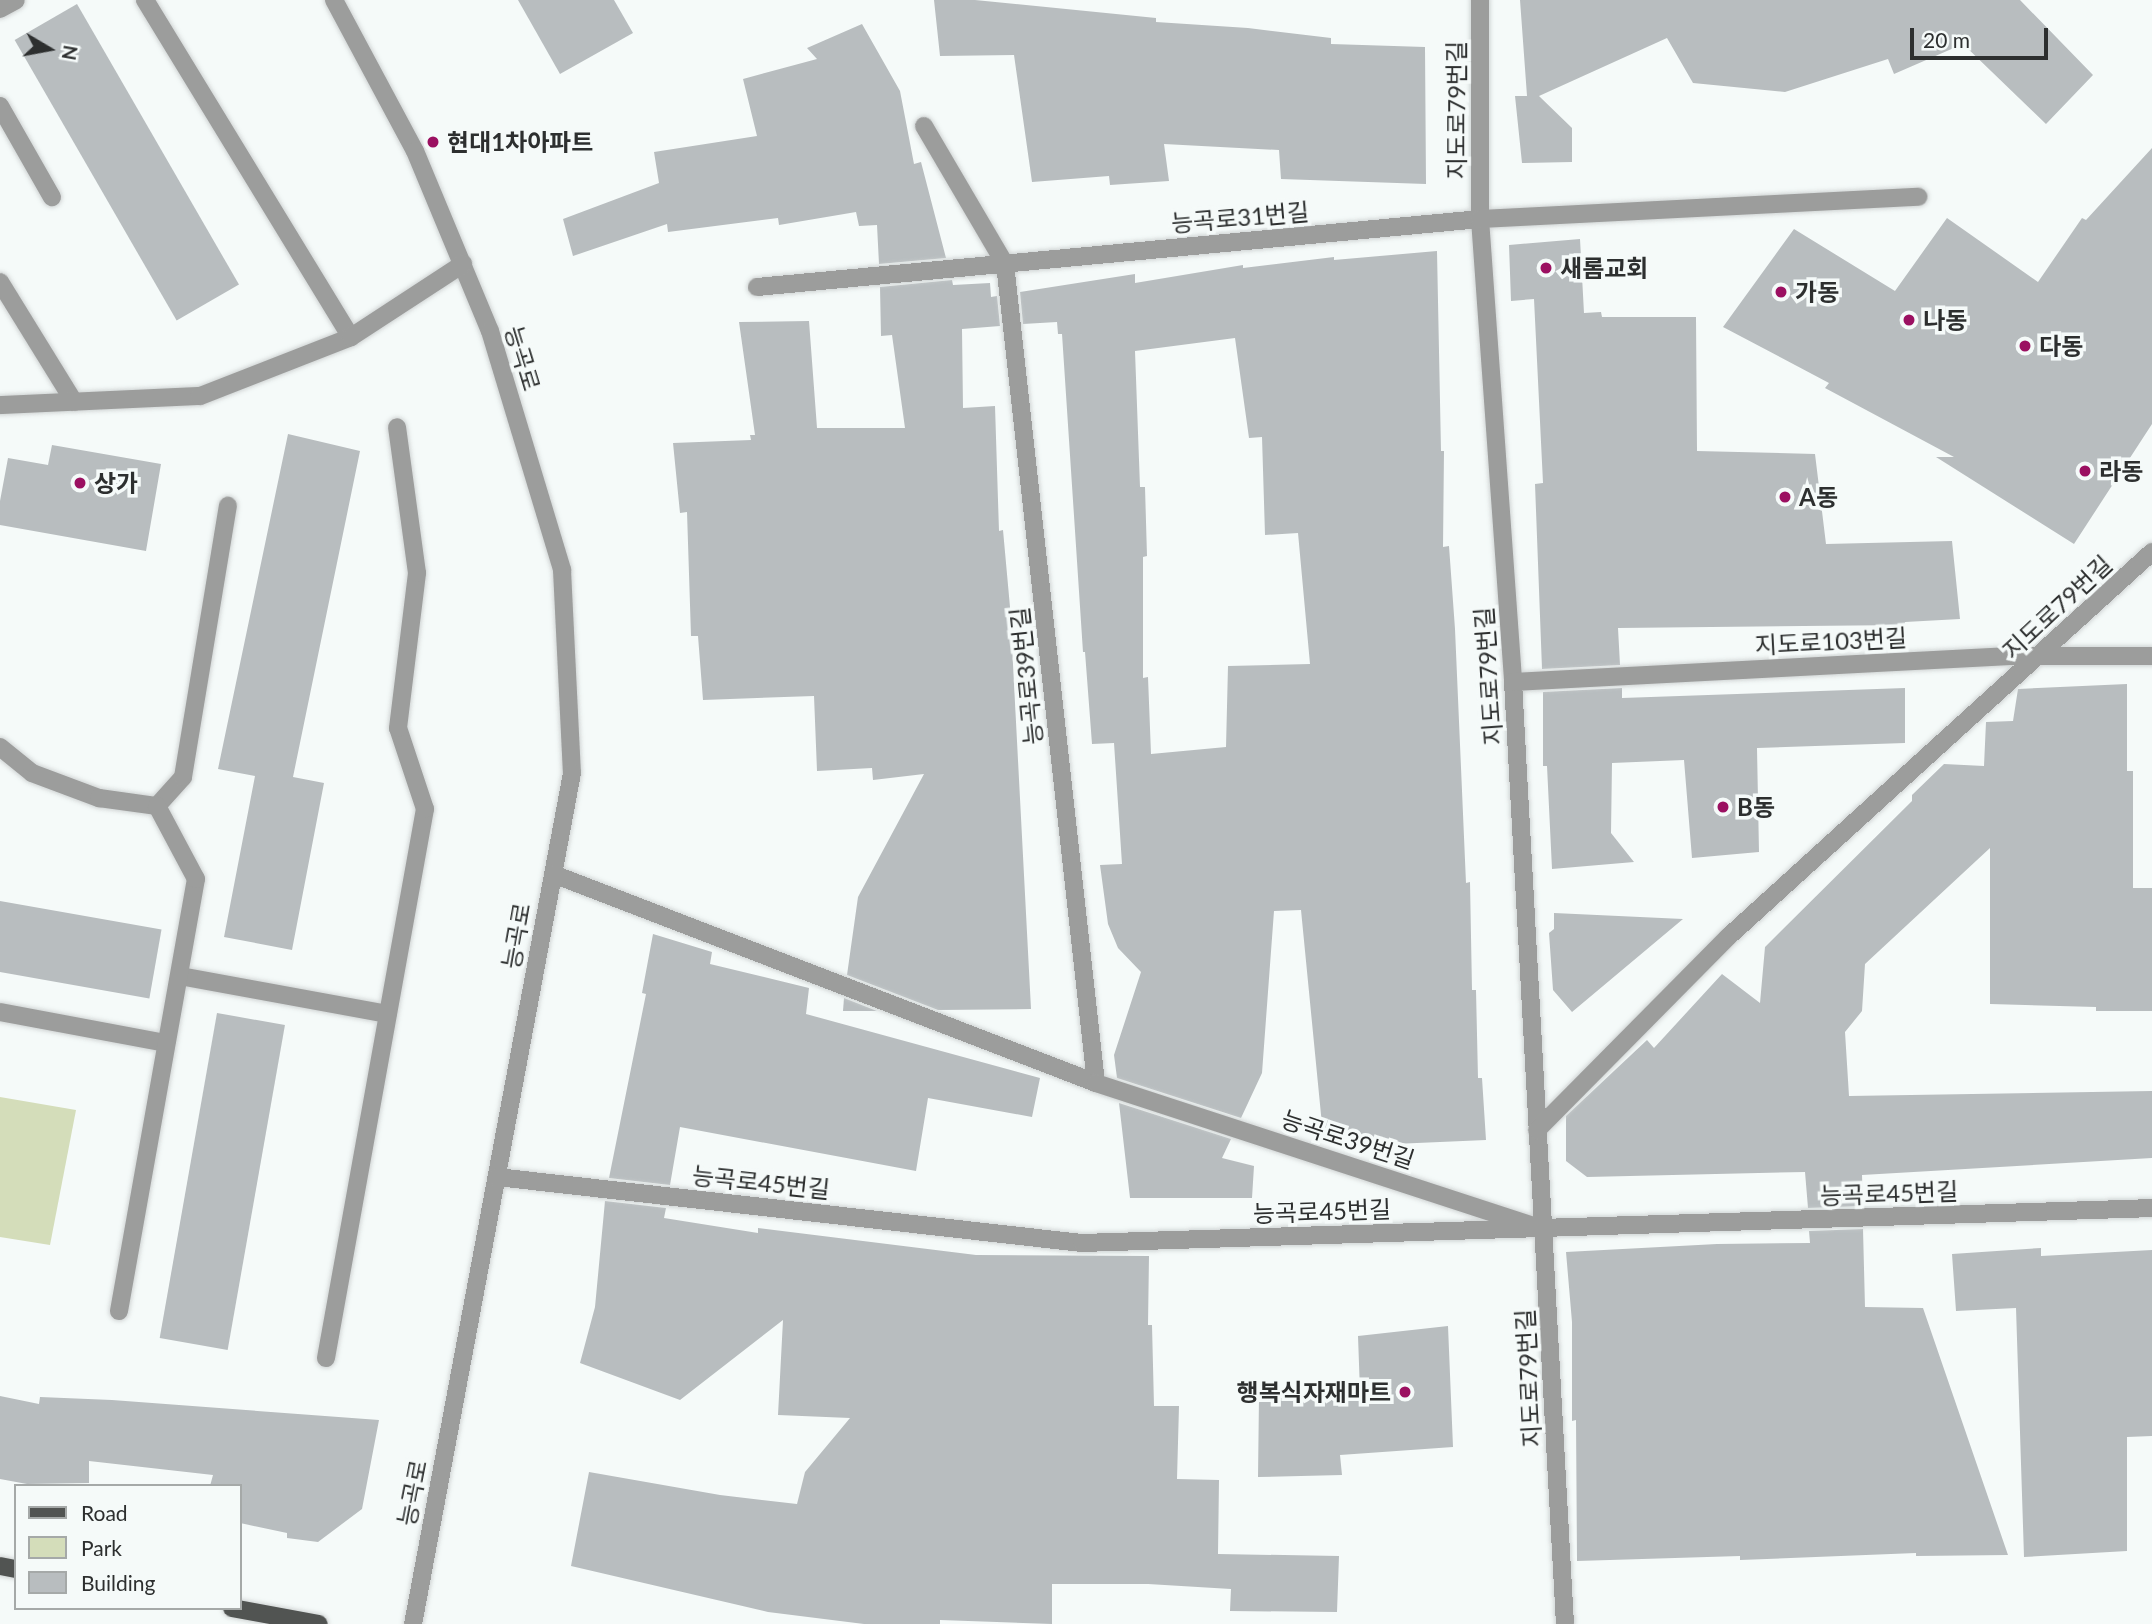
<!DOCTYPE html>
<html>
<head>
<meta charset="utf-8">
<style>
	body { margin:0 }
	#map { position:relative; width:2152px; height:1624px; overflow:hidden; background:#f5faf9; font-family:Lato,"Noto Sans KR",sans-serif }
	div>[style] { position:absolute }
	.green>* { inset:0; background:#d4ddba }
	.building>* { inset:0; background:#b8bdbf; transform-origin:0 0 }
	.roads { filter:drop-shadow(0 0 2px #d1d5d5) drop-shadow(0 0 2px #d1d5d5) }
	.minor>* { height:18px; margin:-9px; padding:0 9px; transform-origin:9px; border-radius:9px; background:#9c9d9c }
	.major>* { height:18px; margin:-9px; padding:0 9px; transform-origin:9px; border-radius:9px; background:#515452 }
	.dots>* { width:19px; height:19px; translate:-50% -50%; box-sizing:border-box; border:4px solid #f5faf9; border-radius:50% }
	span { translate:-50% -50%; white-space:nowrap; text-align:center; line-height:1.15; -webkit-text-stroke:7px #f5faf9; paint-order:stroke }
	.street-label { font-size:24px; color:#2d2f2f }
	.poi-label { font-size:24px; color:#2d2f2f; font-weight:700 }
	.left { translate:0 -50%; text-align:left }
	.right { translate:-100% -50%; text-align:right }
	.legend { position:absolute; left:14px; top:1484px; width:228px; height:126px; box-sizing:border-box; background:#f5faf9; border:2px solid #a5a9a8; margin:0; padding:9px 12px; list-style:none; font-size:21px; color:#2d2f2f }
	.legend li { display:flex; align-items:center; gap:14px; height:35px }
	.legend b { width:35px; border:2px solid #a5a9a8 }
	.north { position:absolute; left:14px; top:14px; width:70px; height:70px; -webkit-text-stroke:5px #f5faf9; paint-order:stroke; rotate:100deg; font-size:19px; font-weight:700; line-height:28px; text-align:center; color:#2d2f2f }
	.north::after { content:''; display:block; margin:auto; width:24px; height:32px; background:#2d2f2f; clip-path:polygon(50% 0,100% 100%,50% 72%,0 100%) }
	.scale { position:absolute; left:1910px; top:28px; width:138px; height:32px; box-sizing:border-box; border:4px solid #2d2f2f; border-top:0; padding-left:9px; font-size:21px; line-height:24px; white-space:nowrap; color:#2d2f2f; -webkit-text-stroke:5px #f5faf9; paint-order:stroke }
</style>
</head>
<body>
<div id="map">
	<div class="green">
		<i style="clip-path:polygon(0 1097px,76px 1110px,50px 1245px,0 1237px)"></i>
	</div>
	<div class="building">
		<i style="clip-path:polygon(518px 0,614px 0,633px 33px,560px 74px)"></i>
		<i style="clip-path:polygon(934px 0,975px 0,1156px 18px,1156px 22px,1248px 28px,1331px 38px,1331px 44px,1425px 47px,1426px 184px,1281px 179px,1279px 150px,1164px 144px,1169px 181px,1110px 185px,1109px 176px,1032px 182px,1014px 55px,940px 56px)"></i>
		<i style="clip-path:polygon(1520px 0,2020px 0,2093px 75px,2046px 124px,1963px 44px,1894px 74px,1888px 59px,1785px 92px,1693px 83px,1667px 38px,1539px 96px,1572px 128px,1572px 162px,1522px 163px,1515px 96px,1527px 96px)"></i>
		<i style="left:77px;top:4px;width:324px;height:72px;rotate:60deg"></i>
		<i style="clip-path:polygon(862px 24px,900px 91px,914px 164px,921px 162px,946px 258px,879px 264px,877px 225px,859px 226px,856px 212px,779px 225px,778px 218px,668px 232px,667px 224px,573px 256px,563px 219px,659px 183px,654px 152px,757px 136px,743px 79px,817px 59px,807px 48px)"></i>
		<i style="clip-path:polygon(2152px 148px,2152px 424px,2074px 544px,1936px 457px,1954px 457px,1825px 388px,1829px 383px,1723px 327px,1794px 229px,1895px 291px,1947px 218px,2038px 282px,2082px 218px,2086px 220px)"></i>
		<i style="clip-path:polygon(1580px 239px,1584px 313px,1601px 312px,1602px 317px,1696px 317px,1697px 451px,1815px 454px,1826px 544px,1952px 541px,1960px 619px,1905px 622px,1905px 625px,1618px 628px,1620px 665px,1542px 669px,1535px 484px,1543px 483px,1534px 299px,1511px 301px,1509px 245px)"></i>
		<i style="clip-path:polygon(evenodd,1437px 251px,1441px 451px,1444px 451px,1443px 547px,1449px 546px,1455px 629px,1466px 883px,1470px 882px,1472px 990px,1476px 990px,1478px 1078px,1482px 1078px,1486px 1140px,1394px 1144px,1323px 1135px,1301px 910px,1274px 911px,1262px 1073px,1241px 1118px,1117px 1078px,1114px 1055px,1141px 972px,1118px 948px,1108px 924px,1100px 865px,1122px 864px,1114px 743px,1092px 744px,1085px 652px,1083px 652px,1062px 334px,1058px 334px,1057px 322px,1023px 324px,1020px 292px,1135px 274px,1135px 283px,1243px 265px,1243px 268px,1334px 257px,1334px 260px,1437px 251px,1235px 338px,1249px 438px,1262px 437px,1265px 535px,1298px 533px,1310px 664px,1228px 666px,1226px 747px,1151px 754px,1148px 677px,1143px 678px,1143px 557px,1147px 556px,1145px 487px,1140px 487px,1135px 351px,1235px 338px)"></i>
		<i style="clip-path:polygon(952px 280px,953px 285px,990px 283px,991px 297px,997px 296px,1000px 326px,962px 329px,963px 408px,995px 406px,999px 531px,1003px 530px,1010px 607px,1031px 1009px,938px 1010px,847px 975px,858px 897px,924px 774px,873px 780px,872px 768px,817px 771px,814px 696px,703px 700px,698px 636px,691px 636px,687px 512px,680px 513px,673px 443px,751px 440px,750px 435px,755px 435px,739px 322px,809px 321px,817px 428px,905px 428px,892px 335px,881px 336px,880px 287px)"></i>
		<i style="clip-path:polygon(288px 434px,360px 451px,293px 777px,324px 783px,292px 950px,224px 937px,255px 776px,218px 769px)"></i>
		<i style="clip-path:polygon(52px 445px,161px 464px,146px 551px,0 525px,0 501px,8px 458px,48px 465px)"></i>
		<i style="clip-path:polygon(2127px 684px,2127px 771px,2133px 771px,2133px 888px,2152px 888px,2152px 1011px,2096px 1011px,2096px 1007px,1990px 1004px,1990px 848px,1865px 964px,1862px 1011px,1845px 1032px,1849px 1096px,2152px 1091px,2152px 1158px,1862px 1175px,1863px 1206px,1808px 1208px,1805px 1172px,1587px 1177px,1566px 1161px,1566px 1116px,1647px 1040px,1654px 1048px,1722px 974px,1760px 1003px,1765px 947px,1912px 801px,1912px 795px,1944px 764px,1984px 766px,1986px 722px,2013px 721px,2018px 689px)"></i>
		<i style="clip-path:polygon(1622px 688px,1622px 698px,1905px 688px,1905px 743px,1757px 748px,1759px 852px,1692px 858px,1684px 760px,1612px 763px,1611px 833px,1634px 862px,1552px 869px,1547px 766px,1543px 766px,1543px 692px)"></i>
		<i style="left:0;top:901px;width:164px;height:70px;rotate:10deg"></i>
		<i style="clip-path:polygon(1554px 913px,1683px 919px,1572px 1012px,1553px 990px,1549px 933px,1554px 929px)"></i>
		<i style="clip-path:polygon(653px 934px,712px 952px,710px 964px,809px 988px,806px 1014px,1040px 1078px,1032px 1117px,928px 1098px,916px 1171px,680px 1127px,670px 1185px,609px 1178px,646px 994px,642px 993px)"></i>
		<i style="clip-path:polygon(844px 998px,877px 1011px,843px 1011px)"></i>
		<i style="left:217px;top:1013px;width:69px;height:330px;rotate:10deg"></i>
		<i style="clip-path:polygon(1119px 1103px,1231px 1139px,1222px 1158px,1254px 1166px,1252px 1198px,1130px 1198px)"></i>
		<i style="clip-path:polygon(605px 1201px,666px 1208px,664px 1218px,758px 1233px,758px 1228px,976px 1255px,1149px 1256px,1148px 1325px,1152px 1325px,1154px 1406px,1179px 1406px,1177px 1479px,1219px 1480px,1218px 1554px,1339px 1556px,1337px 1612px,1230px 1611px,1231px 1589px,1148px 1584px,1052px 1584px,1052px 1624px,940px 1620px,940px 1624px,864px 1624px,768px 1612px,571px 1566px,589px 1472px,720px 1495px,797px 1504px,805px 1472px,850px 1418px,778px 1415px,783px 1320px,680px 1400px,580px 1363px,595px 1307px)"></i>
		<i style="clip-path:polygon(1863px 1229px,1865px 1307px,1923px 1308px,2008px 1555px,1916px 1556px,1916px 1553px,1740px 1560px,1740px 1556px,1577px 1561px,1576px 1420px,1572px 1421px,1572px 1322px,1566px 1252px,1717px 1244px,1810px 1243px,1809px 1231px)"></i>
		<i style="clip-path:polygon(2041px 1248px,2041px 1256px,2152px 1250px,2152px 1436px,2127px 1437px,2127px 1551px,2024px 1557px,2016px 1308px,1956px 1311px,1952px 1254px)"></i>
		<i style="clip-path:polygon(1448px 1326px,1453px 1447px,1340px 1455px,1342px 1475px,1258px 1477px,1259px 1396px,1360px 1392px,1358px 1336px)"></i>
		<i style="clip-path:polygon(0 1396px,39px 1404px,40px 1397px,112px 1400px,379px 1420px,362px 1509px,318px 1542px,287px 1538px,287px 1533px,240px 1523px,240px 1486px,210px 1486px,213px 1475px,89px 1461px,89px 1483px,27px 1484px,0 1479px)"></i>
	</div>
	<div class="roads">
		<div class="minor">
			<i style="left:145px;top:0;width:395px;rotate:58.6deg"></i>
			<i style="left:334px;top:0;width:171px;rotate:61.8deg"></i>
			<i style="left:415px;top:151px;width:195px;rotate:67.4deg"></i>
			<i style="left:490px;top:331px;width:250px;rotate:73.2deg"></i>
			<i style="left:562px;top:570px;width:203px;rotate:87.2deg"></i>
			<i style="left:572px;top:773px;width:866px;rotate:100.58deg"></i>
			<i style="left:1480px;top:0;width:219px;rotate:90deg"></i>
			<i style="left:1480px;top:219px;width:464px;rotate:85.9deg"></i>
			<i style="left:1513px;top:682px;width:943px;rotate:86.84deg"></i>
			<i style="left:0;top:9px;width:18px;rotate:-29deg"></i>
			<i style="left:0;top:106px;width:105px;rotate:60.3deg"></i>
			<i style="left:924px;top:126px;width:160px;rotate:59.6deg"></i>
			<i style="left:1005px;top:264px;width:824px;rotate:83.66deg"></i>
			<i style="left:0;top:282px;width:141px;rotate:58.3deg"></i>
			<i style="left:757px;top:287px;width:726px;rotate:-5.37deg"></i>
			<i style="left:1480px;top:219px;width:439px;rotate:-2.9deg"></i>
			<i style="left:0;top:405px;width:200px;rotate:-2.6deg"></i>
			<i style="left:200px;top:396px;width:162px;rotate:-21.3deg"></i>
			<i style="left:351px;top:337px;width:134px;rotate:-33.1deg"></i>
			<i style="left:1513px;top:682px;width:498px;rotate:-3deg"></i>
			<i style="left:2010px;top:656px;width:142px"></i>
			<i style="left:0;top:747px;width:41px;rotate:39.1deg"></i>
			<i style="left:32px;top:773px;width:72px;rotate:20.5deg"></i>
			<i style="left:99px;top:798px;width:59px;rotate:7.9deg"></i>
			<i style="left:157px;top:806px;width:39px;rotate:-48deg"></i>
			<i style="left:183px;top:777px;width:275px;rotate:-80.6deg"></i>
			<i style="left:553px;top:874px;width:582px;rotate:21.05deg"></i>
			<i style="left:1096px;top:1083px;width:458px;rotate:18.1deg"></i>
			<i style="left:180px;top:976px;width:211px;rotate:10.4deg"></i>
			<i style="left:0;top:1012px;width:169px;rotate:10.6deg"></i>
			<i style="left:1537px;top:1130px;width:272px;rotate:-45.3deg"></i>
			<i style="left:1728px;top:937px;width:573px;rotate:-42.24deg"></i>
			<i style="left:497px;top:1177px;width:589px;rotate:6.44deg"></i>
			<i style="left:1082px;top:1243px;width:1071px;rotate:-1.87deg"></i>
			<i style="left:119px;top:1311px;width:439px;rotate:-79.9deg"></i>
			<i style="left:196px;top:879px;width:83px;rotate:-118.1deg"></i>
			<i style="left:326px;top:1358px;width:558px;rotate:-79.78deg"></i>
			<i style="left:425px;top:809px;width:85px;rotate:-108.4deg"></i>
			<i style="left:398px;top:728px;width:156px;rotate:-83deg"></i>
			<i style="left:417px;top:573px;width:147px;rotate:-97.8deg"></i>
		</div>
		<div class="major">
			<i style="left:0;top:1566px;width:16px;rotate:11deg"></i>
			<i style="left:232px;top:1608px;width:88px;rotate:10.4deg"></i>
		</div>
	</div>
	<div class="dots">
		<i style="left:433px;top:142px;background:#9b1061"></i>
		<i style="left:1546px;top:268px;background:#9b1061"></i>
		<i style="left:1781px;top:292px;background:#9b1061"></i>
		<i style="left:1909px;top:320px;background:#9b1061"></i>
		<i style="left:2025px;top:346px;background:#9b1061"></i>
		<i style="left:2085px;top:471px;background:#9b1061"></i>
		<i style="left:80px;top:483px;background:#9b1061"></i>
		<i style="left:1785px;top:497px;background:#9b1061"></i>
		<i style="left:1723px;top:807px;background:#9b1061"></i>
		<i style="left:1405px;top:1392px;background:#9b1061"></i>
	</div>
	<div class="street-label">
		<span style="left:1456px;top:110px;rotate:-90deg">지도로79번길</span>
		<span style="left:1240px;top:217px;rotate:-5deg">능곡로31번길</span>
		<span style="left:523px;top:358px;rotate:73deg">능곡로</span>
		<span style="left:2057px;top:607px;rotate:-43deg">지도로79번길</span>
		<span style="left:1831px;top:641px;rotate:-3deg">지도로103번길</span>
		<span style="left:1026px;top:676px;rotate:-96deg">능곡로39번길</span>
		<span style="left:1488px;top:676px;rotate:-94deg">지도로79번길</span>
		<span style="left:516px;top:936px;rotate:-80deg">능곡로</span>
		<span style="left:1348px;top:1139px;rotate:18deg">능곡로39번길</span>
		<span style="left:761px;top:1182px;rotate:6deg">능곡로45번길</span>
		<span style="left:1889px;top:1193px;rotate:-2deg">능곡로45번길</span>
		<span style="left:1322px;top:1211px;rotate:-2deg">능곡로45번길</span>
		<span style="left:1528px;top:1378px;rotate:-93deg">지도로79번길</span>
		<span style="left:412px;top:1493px;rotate:-79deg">능곡로</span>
	</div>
	<div class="poi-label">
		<span class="left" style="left:447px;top:142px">현대1차아파트</span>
		<span class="left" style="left:1560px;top:268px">새롬교회</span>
		<span class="left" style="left:1795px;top:292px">가동</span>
		<span class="left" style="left:1923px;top:320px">나동</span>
		<span class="left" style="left:2039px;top:346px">다동</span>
		<span class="left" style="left:2099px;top:471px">라동</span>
		<span class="left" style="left:94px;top:483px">상가</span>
		<span class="left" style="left:1799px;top:497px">A동</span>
		<span class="left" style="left:1737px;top:807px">B동</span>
		<span class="right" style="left:1391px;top:1392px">행복식자재마트</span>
	</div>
	<ul class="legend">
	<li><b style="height:9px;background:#515452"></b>Road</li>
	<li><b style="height:19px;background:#d4ddba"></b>Park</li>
	<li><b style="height:19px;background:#b8bdbf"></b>Building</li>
	</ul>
	<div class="north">N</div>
	<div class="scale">20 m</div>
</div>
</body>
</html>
